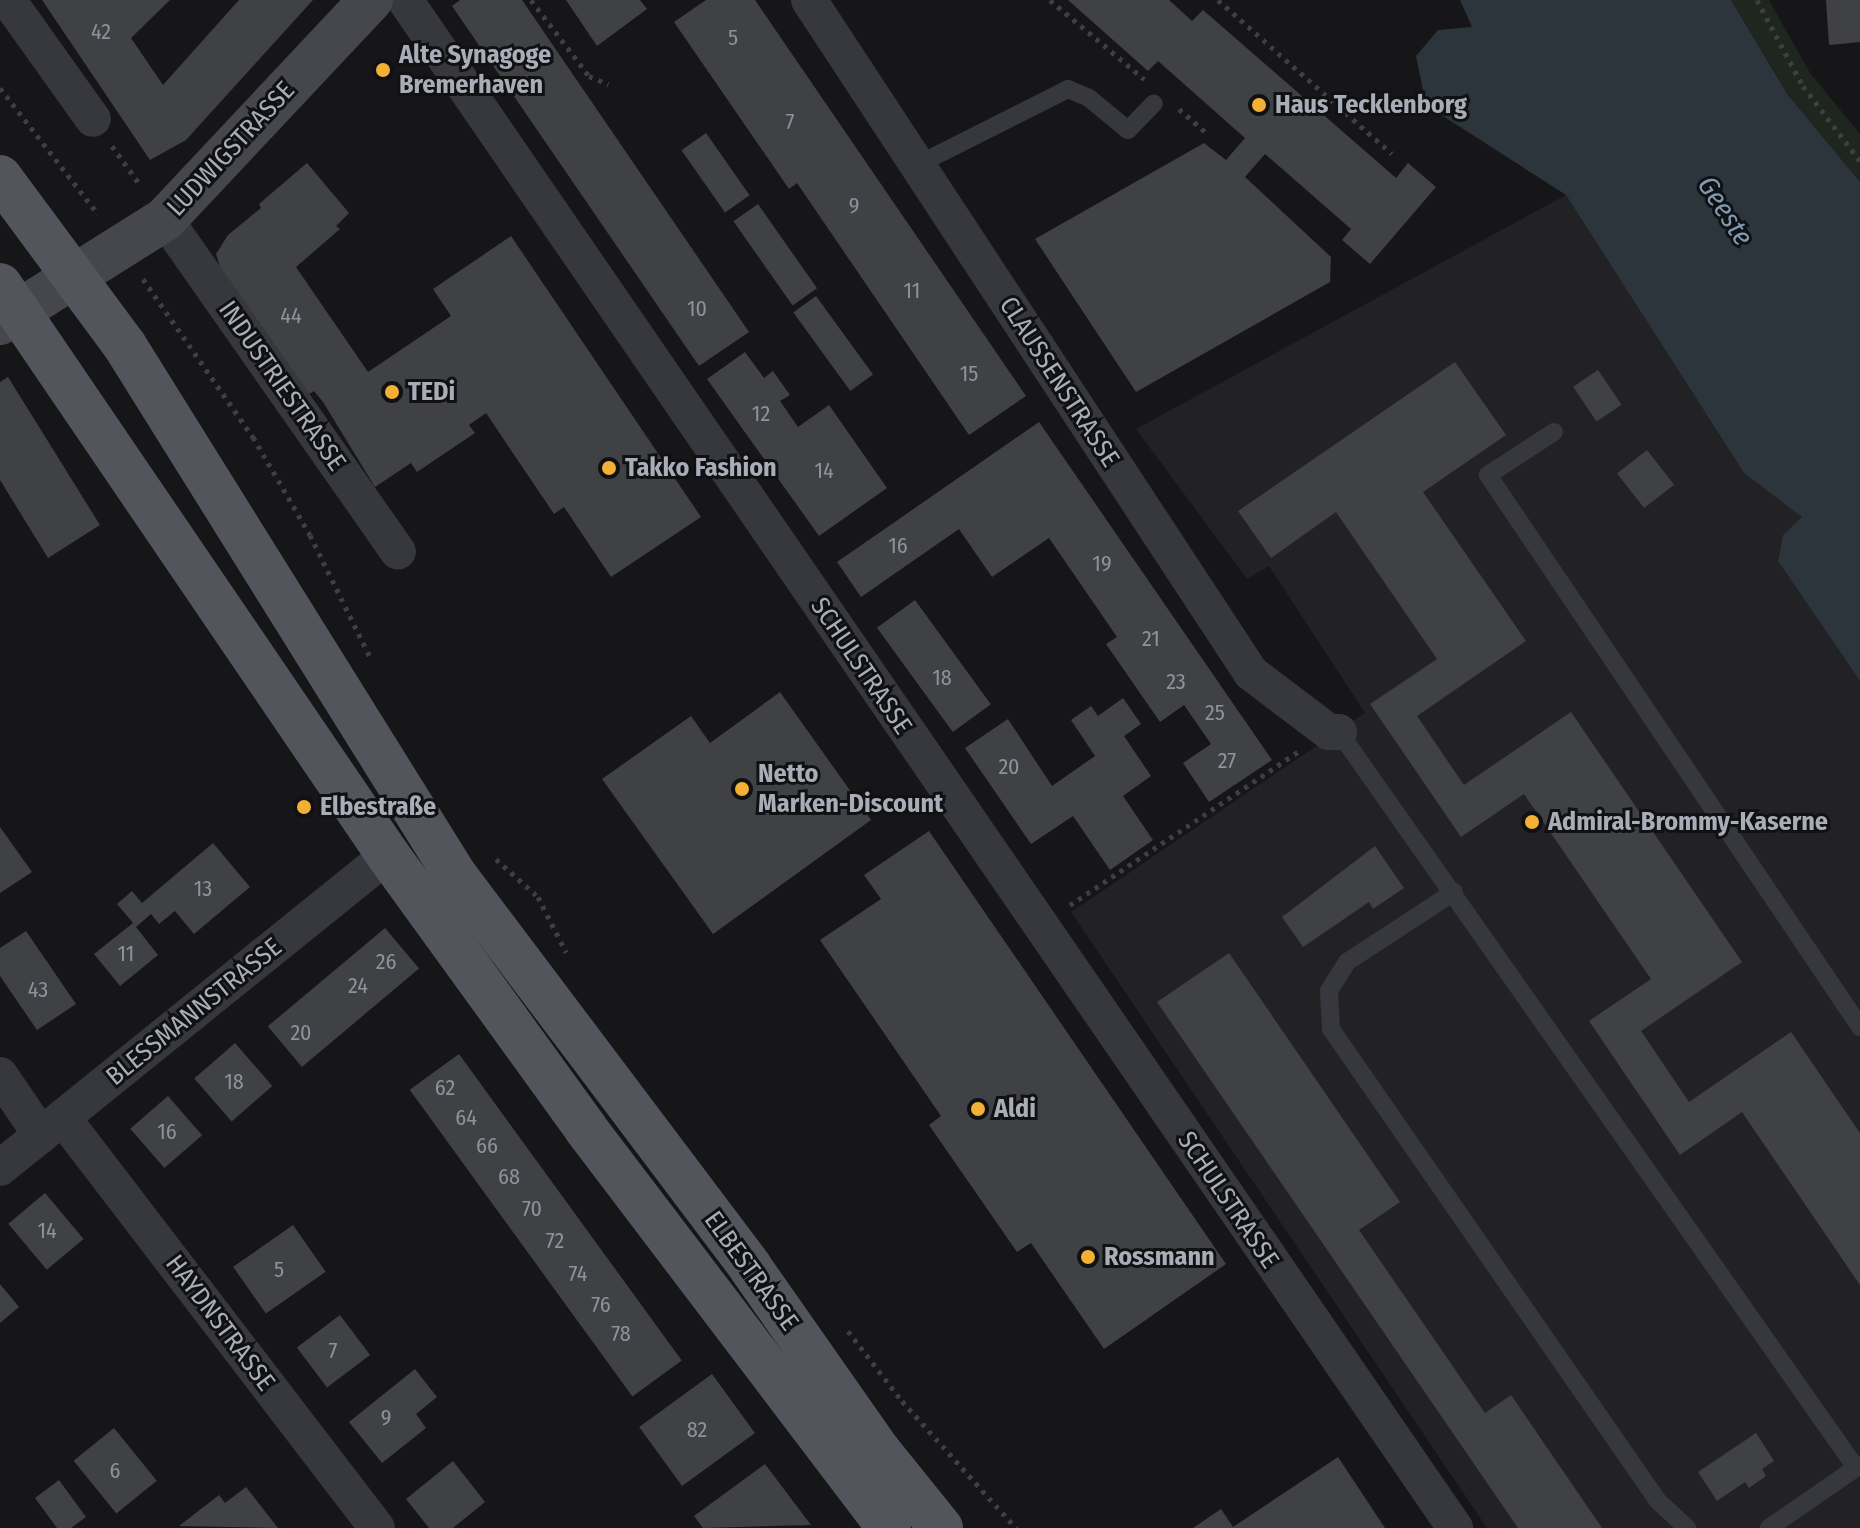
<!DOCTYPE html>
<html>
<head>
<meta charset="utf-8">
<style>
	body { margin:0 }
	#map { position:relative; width:1860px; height:1528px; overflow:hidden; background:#161618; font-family:"Fira Sans Condensed",sans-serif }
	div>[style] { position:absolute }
	.built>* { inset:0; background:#222225 }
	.green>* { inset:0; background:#1e261f }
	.water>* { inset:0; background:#2c353c }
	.building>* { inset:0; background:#404145; transform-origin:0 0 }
	.path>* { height:5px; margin-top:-2.5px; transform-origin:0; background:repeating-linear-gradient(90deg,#3d3f44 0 4px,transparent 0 10px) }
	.lane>* { height:18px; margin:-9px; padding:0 9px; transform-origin:9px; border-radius:9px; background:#37383d }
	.street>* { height:36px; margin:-18px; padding:0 18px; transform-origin:18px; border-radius:18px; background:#37383d }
	.secondary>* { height:44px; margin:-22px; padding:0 22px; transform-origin:22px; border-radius:22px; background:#45474d }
	.primary>* { height:44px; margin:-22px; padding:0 22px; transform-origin:22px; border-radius:22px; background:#53555c }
	.dots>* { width:22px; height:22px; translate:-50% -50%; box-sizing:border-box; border:4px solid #111113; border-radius:50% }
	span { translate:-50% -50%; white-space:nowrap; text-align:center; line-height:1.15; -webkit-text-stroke:6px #111113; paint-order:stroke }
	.number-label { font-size:22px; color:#8e929b }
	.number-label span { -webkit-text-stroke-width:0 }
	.poi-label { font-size:26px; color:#a8adb8; font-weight:700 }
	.left { translate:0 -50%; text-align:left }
	.street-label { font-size:26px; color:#a8adb8 }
	.water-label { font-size:28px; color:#7f9bb3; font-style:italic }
</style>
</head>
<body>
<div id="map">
	<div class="built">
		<i style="clip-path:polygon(1566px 195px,1744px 473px,1803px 517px,1783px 535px,1778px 561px,1860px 681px,1860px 1528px,1487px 1528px,1071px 912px,1365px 713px,1269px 566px,1247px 579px,1136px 429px)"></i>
	</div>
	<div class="green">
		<i style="clip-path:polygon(1731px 0,1769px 0,1810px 73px,1860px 134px,1860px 182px,1789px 96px)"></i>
	</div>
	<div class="water">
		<i style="clip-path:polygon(1460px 0,1731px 0,1788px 95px,1860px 182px,1860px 681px,1778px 561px,1783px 535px,1802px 517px,1744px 473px,1566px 195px,1426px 105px,1416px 56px,1438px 30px,1472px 27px)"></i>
	</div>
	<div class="building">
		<i style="clip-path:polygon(42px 0,170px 0,131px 38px,163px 85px,239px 0,313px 0,186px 140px,150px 160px)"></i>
		<i style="clip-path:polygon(460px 0,522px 0,749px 332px,699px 366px,452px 6px)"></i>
		<i style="clip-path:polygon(566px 0,640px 0,647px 9px,597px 46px)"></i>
		<i style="clip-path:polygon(706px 0,755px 0,1026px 396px,969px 435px,797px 183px,789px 189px,674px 22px)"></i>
		<i style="clip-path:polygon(1068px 0,1169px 0,1192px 21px,1203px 10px,1396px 178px,1408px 163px,1436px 187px,1370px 264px,1342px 240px,1351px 229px,1265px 154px,1245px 177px,1331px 257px,1330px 282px,1136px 392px,1035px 239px,1204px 143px,1226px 160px,1245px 138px,1158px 61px,1148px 71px)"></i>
		<i style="clip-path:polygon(1826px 0,1860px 0,1860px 42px,1829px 45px)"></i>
		<i style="left:706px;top:133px;width:76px;height:30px;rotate:55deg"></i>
		<i style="clip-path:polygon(307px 163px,349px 213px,336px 226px,340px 229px,296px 267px,368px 372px,451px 316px,433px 289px,511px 236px,701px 517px,611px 577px,564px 507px,554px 514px,486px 413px,469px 425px,475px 433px,417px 472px,411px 463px,375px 487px,323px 402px,314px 391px,309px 394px,222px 273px,216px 254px,228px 235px,261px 208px,259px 204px)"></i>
		<i style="left:758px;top:204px;width:103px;height:30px;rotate:55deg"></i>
		<i style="left:816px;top:296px;width:97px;height:28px;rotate:54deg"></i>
		<i style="clip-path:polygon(745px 352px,764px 378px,773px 371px,790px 395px,780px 401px,798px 427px,829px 405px,887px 488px,819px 536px,707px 379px)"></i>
		<i style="clip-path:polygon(1455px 362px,1506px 435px,1423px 492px,1526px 641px,1417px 716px,1464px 785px,1571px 712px,1742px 962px,1641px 1031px,1689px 1102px,1791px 1032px,1860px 1133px,1860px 1285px,1742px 1112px,1680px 1155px,1589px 1021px,1651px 979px,1524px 794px,1461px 837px,1370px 704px,1437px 659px,1336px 512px,1271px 558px,1238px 511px)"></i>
		<i style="left:1598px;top:370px;width:42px;height:30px;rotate:56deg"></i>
		<i style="clip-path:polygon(8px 377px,100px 525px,48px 558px,0 480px,0 382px)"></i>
		<i style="clip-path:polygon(1039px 422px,1272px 760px,1209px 802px,1183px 763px,1211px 744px,1184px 705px,1160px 722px,1106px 644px,1117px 637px,1049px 538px,992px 577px,959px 529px,861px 597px,837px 562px)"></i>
		<i style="left:1647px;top:450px;width:44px;height:38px;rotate:52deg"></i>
		<i style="left:915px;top:600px;width:129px;height:47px;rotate:54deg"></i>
		<i style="clip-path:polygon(780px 692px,871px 820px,713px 934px,602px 779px,691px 716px,710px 743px)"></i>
		<i style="clip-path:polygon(1123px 698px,1141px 724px,1124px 736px,1151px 776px,1123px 796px,1153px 840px,1110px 870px,1073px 816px,1031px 844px,965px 748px,1008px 719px,1052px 786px,1095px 756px,1071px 720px,1091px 706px,1098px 716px)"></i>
		<i style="clip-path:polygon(0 827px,32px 872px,0 893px)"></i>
		<i style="clip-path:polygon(929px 831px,1226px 1264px,1104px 1349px,1031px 1243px,1017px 1252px,929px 1125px,941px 1116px,820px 940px,881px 899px,864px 875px)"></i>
		<i style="clip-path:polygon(213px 843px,250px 887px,194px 934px,175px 911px,159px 924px,151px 914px,136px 927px,158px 955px,120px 986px,94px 954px,133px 923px,117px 904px,132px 891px,142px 903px)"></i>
		<i style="clip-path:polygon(1375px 846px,1404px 888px,1373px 909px,1369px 902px,1303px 947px,1282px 917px)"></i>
		<i style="left:385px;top:928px;width:53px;height:153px;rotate:50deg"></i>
		<i style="clip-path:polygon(26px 931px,76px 1004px,37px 1030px,0 976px,0 948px)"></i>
		<i style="clip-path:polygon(1229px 953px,1400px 1202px,1359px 1230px,1485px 1413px,1511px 1395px,1602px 1528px,1518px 1528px,1157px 1002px)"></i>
		<i style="left:235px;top:1043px;width:57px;height:54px;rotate:49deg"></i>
		<i style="left:459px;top:1054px;width:379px;height:61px;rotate:54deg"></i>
		<i style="left:168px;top:1096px;width:52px;height:50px;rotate:49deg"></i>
		<i style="left:45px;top:1193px;width:60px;height:48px;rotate:50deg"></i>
		<i style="left:293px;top:1225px;width:57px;height:73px;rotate:55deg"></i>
		<i style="clip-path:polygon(0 1284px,19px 1307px,0 1323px)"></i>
		<i style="left:340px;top:1315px;width:50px;height:54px;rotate:53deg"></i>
		<i style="clip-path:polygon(415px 1369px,437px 1397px,416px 1414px,426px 1428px,382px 1463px,349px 1422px)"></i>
		<i style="left:712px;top:1374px;width:73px;height:90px;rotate:54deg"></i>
		<i style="left:114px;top:1428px;width:68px;height:52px;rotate:51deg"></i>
		<i style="clip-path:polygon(1756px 1433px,1774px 1461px,1762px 1469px,1766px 1476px,1749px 1488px,1745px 1482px,1717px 1501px,1698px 1472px)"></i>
		<i style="clip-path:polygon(1338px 1457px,1385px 1528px,1193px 1528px,1221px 1509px,1233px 1527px)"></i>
		<i style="clip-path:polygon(453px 1461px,485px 1502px,453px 1528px,429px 1528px,406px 1499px)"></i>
		<i style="clip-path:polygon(765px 1464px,811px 1525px,703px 1528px,694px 1516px)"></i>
		<i style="clip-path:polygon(59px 1480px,86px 1517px,71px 1528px,57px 1528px,35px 1498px)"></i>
		<i style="clip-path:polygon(246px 1487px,278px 1528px,179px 1526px,219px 1495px,225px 1503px)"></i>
	</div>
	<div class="path">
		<i style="left:531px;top:0;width:96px;rotate:52.7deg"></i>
		<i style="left:589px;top:76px;width:21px;rotate:23deg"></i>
		<i style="left:1050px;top:0;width:123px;rotate:40deg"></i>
		<i style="left:1218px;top:0;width:232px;rotate:41.5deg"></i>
		<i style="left:1757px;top:0;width:98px;rotate:61.9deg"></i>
		<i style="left:1803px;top:86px;width:94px;rotate:52.8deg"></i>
		<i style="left:0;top:88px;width:160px;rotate:52.1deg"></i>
		<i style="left:1179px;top:109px;width:35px;rotate:41deg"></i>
		<i style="left:112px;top:146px;width:49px;rotate:54.1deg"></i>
		<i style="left:143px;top:279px;width:193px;rotate:55.2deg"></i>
		<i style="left:253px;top:437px;width:113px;rotate:59.8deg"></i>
		<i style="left:310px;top:535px;width:136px;rotate:63.8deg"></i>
		<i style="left:496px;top:859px;width:57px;rotate:42.1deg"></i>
		<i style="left:538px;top:897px;width:62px;rotate:63deg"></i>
		<i style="left:1070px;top:905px;width:275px;rotate:-33.9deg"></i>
		<i style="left:848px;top:1331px;width:88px;rotate:52.4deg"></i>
		<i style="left:902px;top:1401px;width:171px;rotate:48.1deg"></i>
	</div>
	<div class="lane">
		<i style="left:917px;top:165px;width:169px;rotate:-26.7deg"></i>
		<i style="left:1068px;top:89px;width:23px;rotate:23deg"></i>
		<i style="left:1089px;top:98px;width:50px;rotate:39.4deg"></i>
		<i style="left:1128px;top:130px;width:37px;rotate:-46deg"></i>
		<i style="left:1554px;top:432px;width:79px;rotate:146.9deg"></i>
		<i style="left:1488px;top:475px;width:666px;rotate:56.02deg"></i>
		<i style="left:1339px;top:732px;width:899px;rotate:54.91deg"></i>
		<i style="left:1454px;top:892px;width:128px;rotate:146.8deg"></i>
		<i style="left:1347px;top:962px;width:34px;rotate:122deg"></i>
		<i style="left:1329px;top:991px;width:38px;rotate:87deg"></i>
		<i style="left:1331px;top:1029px;width:574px;rotate:55.29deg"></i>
		<i style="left:1658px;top:1501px;width:40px;rotate:43deg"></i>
		<i style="left:1769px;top:1528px;width:111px;rotate:-34.7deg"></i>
	</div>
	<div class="street">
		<i style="left:8px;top:0;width:146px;rotate:54.5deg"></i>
		<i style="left:405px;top:0;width:1854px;rotate:55.5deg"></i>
		<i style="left:809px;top:0;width:805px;rotate:56.7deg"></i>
		<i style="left:1251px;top:673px;width:98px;rotate:37.1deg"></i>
		<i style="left:1329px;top:732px;width:10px"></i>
		<i style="left:165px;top:219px;width:406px;rotate:55deg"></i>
		<i style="left:0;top:1075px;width:73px;rotate:55.7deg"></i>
		<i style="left:63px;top:1118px;width:516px;rotate:52.55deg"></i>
		<i style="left:0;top:1168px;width:499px;rotate:-38.9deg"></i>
	</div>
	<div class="secondary">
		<i style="left:0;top:323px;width:195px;rotate:-32.2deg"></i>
		<i style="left:165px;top:219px;width:301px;rotate:-46.8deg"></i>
	</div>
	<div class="primary">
		<i style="left:0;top:177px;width:210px;rotate:53.5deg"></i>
		<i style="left:125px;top:346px;width:623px;rotate:58.04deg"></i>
		<i style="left:455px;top:875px;width:491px;rotate:53deg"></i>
		<i style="left:750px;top:1267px;width:225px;rotate:55deg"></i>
		<i style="left:879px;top:1451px;width:99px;rotate:51.2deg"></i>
		<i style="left:0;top:285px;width:690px;rotate:55.76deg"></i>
		<i style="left:388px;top:855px;width:338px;rotate:54.1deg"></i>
		<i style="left:586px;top:1129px;width:501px;rotate:52.79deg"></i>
	</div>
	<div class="dots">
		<i style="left:383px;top:70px;background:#f2b134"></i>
		<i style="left:1259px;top:105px;background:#f2b134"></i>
		<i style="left:392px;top:392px;background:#f2b134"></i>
		<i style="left:609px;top:468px;background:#f2b134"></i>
		<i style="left:742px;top:789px;background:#f2b134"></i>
		<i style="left:304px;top:807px;background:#f2b134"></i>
		<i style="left:1532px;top:822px;background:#f2b134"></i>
		<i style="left:978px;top:1109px;background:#f2b134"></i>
		<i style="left:1088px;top:1257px;background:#f2b134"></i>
	</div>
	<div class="number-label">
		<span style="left:101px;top:32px">42</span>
		<span style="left:733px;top:38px">5</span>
		<span style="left:790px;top:122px">7</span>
		<span style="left:854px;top:206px">9</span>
		<span style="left:912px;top:291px">11</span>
		<span style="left:697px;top:309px">10</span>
		<span style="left:291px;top:316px">44</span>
		<span style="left:969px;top:374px">15</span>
		<span style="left:761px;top:414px">12</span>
		<span style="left:824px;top:471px">14</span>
		<span style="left:898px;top:546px">16</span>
		<span style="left:1102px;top:564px">19</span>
		<span style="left:1151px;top:639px">21</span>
		<span style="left:942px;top:678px">18</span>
		<span style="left:1176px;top:682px">23</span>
		<span style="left:1215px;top:713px">25</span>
		<span style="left:1227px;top:761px">27</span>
		<span style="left:1009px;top:767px">20</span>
		<span style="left:203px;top:889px">13</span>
		<span style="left:126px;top:954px">11</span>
		<span style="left:386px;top:962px">26</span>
		<span style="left:358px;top:986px">24</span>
		<span style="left:38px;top:990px">43</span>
		<span style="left:301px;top:1033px">20</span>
		<span style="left:234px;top:1082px">18</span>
		<span style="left:445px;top:1088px">62</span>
		<span style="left:466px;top:1118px">64</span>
		<span style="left:167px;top:1132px">16</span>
		<span style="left:487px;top:1146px">66</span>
		<span style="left:509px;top:1177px">68</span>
		<span style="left:532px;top:1209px">70</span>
		<span style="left:47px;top:1231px">14</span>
		<span style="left:555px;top:1241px">72</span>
		<span style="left:279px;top:1270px">5</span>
		<span style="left:578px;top:1274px">74</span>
		<span style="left:601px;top:1305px">76</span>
		<span style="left:621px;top:1334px">78</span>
		<span style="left:333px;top:1351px">7</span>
		<span style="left:386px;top:1418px">9</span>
		<span style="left:697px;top:1430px">82</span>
		<span style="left:115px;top:1471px">6</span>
	</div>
	<div class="poi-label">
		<span class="left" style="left:399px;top:70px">Alte Synagoge<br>Bremerhaven</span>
		<span class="left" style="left:1275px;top:105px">Haus Tecklenborg</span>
		<span class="left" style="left:408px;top:392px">TEDi</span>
		<span class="left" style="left:625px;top:468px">Takko Fashion</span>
		<span class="left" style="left:758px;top:789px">Netto<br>Marken-Discount</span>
		<span class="left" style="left:320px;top:807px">Elbestraße</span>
		<span class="left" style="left:1548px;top:822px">Admiral-Brommy-Kaserne</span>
		<span class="left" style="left:994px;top:1109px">Aldi</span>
		<span class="left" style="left:1104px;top:1257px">Rossmann</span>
	</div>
	<div class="street-label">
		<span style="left:231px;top:149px;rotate:-47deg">LUDWIGSTRASSE</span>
		<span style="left:1059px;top:382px;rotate:57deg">CLAUSSENSTRASSE</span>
		<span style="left:282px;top:386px;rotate:55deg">INDUSTRIESTRASSE</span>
		<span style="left:861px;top:666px;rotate:56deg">SCHULSTRASSE</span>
		<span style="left:194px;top:1012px;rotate:-39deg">BLESSMANNSTRASSE</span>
		<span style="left:1228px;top:1200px;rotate:56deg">SCHULSTRASSE</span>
		<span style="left:751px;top:1271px;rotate:54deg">ELBESTRASSE</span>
		<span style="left:220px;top:1323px;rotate:53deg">HAYDNSTRASSE</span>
	</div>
	<div class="water-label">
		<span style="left:1725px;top:211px;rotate:57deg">Geeste</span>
	</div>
</div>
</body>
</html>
